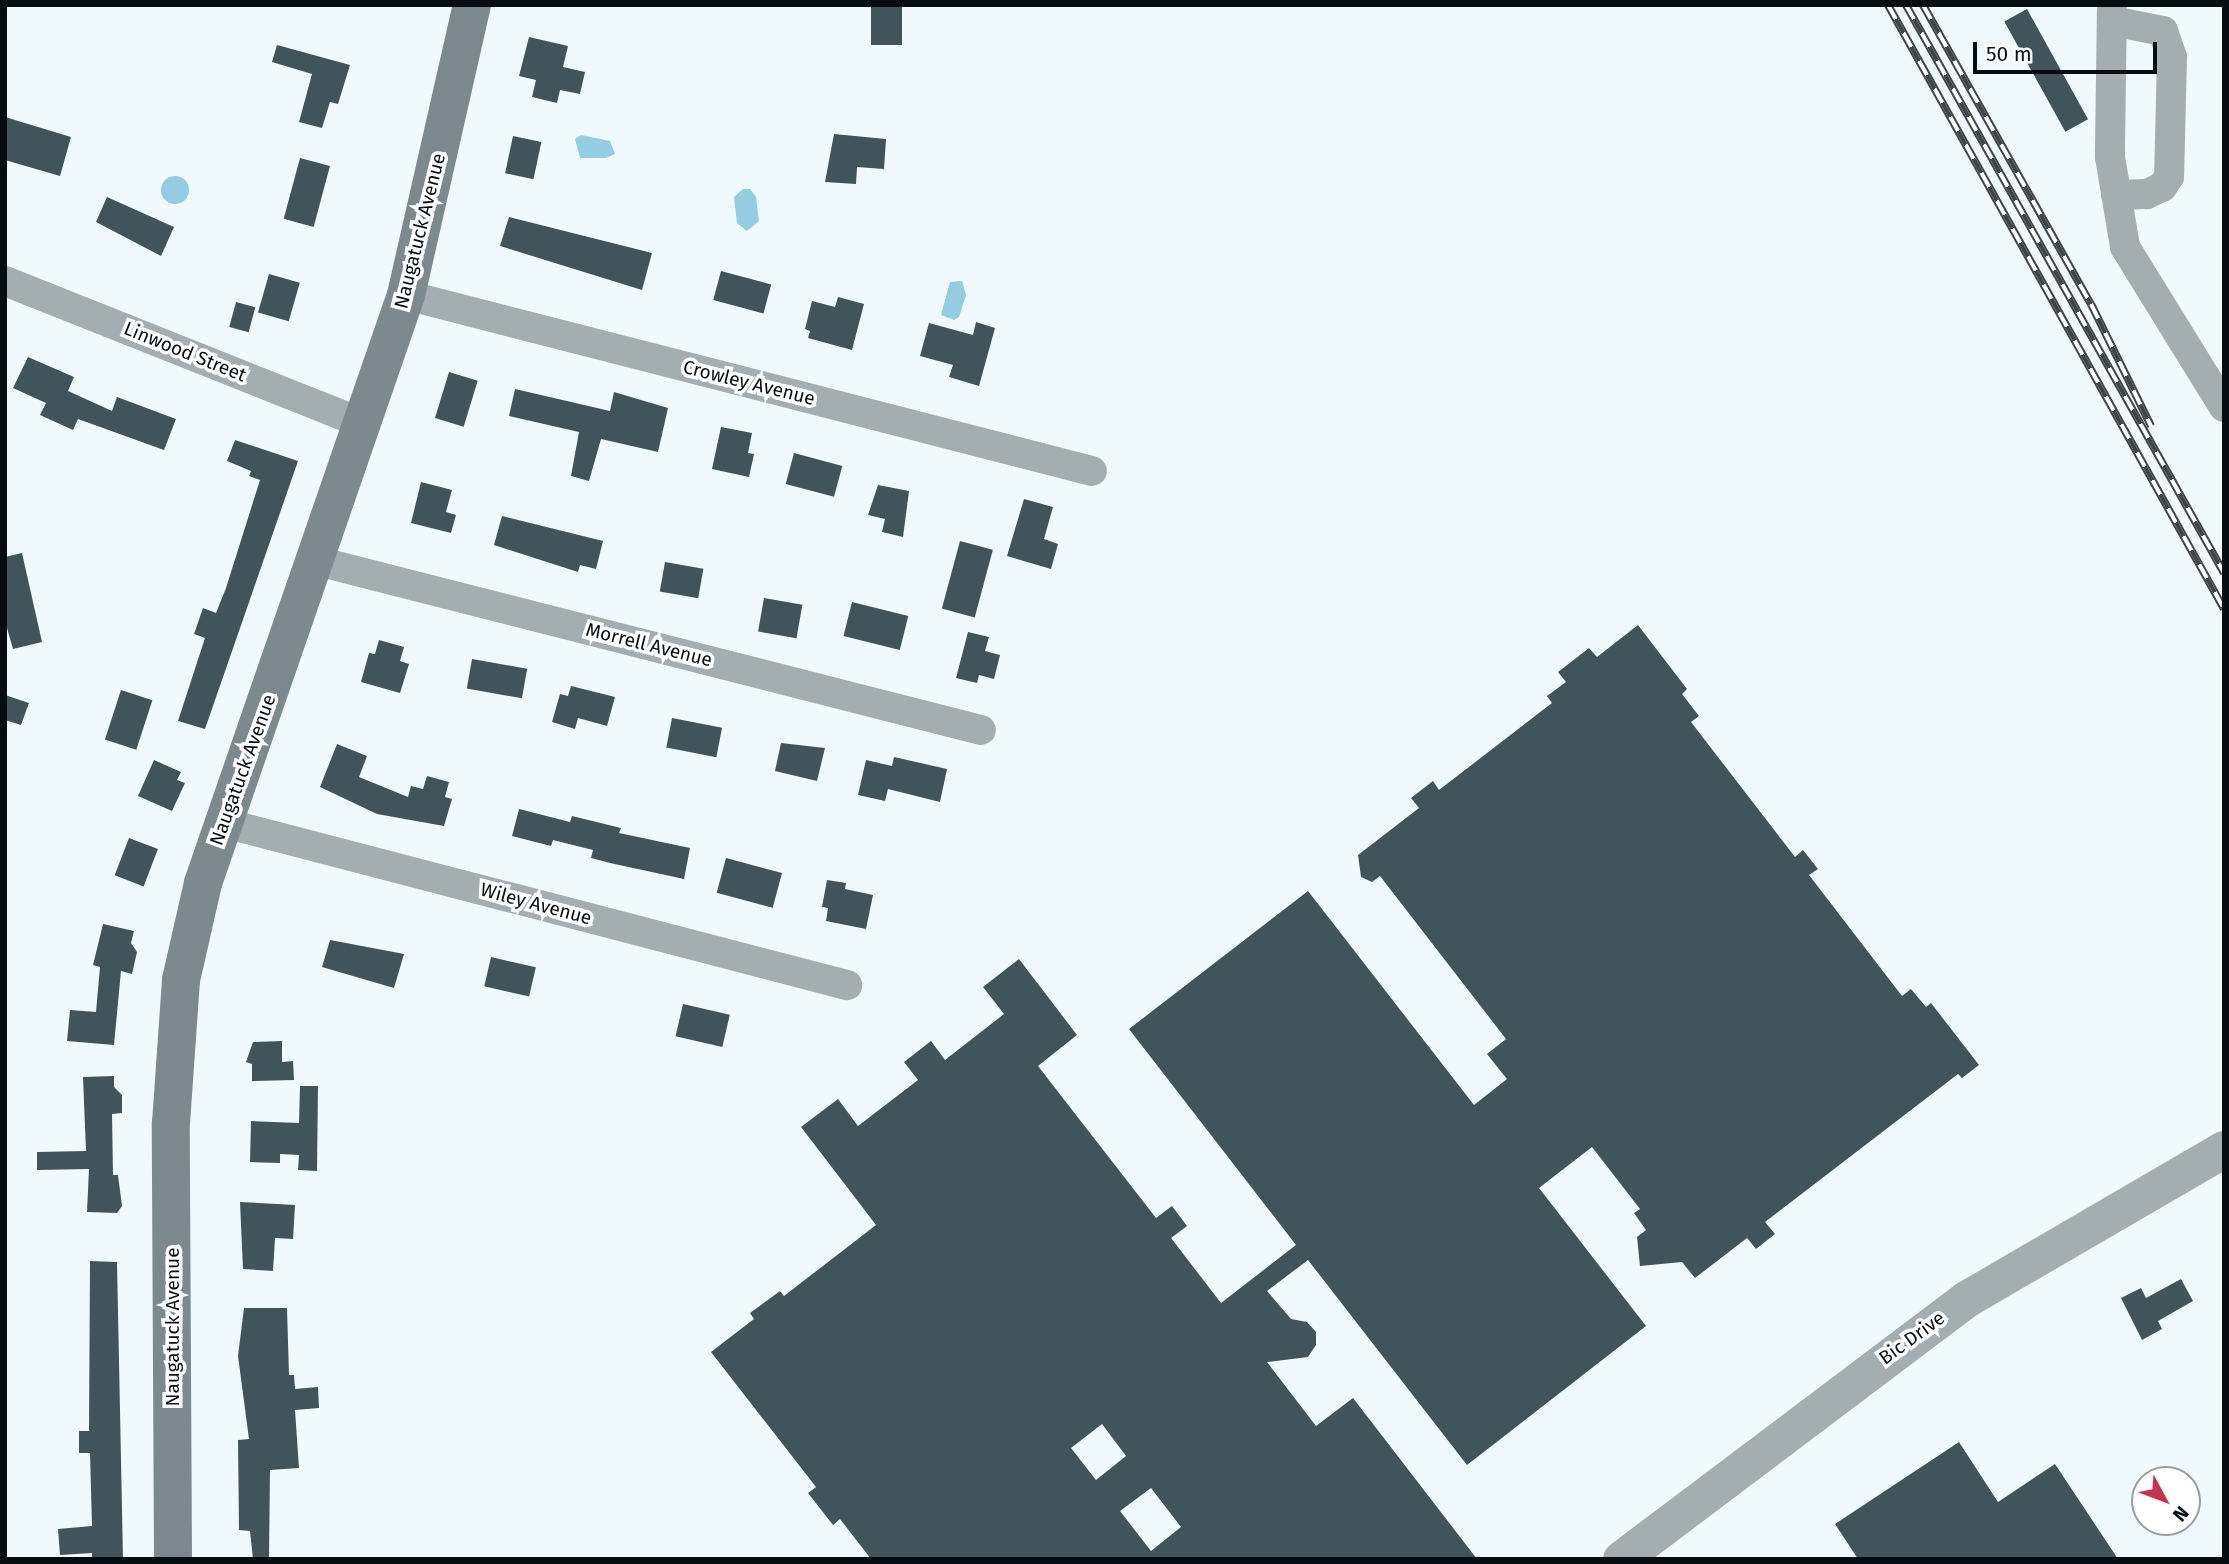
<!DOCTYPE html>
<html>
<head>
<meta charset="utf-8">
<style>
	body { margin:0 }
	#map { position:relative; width:2229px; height:1564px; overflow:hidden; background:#f0f9fd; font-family:"Fira Sans",sans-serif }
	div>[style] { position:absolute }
	.water>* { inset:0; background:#94cce2 }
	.round { border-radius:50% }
	.building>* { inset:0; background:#41545c; transform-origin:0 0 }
	.minor>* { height:30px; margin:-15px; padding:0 15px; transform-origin:15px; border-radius:15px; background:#a4aeb2 }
	.tertiary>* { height:37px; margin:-18.5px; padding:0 18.5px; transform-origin:18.5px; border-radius:18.5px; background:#a4aeb2 }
	.secondary>* { height:38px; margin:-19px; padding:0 19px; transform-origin:19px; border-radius:19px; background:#7c8a90 }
	.rail>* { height:8px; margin-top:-4px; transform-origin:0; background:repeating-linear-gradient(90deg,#fff 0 16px,#3d4548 0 32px); box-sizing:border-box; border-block:2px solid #3d4548 }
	span { translate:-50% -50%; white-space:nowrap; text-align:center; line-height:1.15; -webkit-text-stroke:7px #fff; paint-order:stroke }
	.street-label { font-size:19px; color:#050d10 }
	.frame { position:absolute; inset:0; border:7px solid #050d10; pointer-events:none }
	.north { position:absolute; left:2131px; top:1466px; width:70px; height:70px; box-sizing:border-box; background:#fff; border:2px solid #9b9e9f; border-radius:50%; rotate:131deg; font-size:19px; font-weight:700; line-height:28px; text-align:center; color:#050d10 }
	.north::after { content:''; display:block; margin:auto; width:24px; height:32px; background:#c5344f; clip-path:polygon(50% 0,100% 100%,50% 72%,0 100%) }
	.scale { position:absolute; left:1973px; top:42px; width:184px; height:32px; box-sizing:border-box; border:4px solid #050d10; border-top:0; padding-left:9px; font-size:21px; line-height:24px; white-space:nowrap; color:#050d10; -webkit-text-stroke:5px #fff; paint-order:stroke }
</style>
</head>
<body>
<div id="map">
	<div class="water">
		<i style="clip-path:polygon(581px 135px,610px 141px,615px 154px,606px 158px,580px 158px,575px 139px)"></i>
		<i class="round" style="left:161px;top:176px;width:28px;height:28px"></i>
		<i style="clip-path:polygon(743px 189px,750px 189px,756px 197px,759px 221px,747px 231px,737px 223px,734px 197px)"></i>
		<i style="clip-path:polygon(962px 281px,966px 295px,959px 317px,954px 320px,941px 315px,950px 282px)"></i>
	</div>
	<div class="building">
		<i style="left:871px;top:5px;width:31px;height:40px"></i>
		<i style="left:2027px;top:9px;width:126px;height:26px;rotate:61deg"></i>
		<i style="clip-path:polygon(529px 37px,568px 46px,563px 67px,585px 72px,580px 94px,560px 90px,557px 103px,532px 97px,536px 80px,519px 76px)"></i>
		<i style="clip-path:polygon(277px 45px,350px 65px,338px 104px,330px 102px,322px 128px,299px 122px,312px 74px,272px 62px)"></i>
		<i style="clip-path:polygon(5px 117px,71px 137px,60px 176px,5px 160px)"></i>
		<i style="clip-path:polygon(834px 134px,886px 139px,884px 169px,857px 167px,856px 184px,825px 182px)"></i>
		<i style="left:513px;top:136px;width:29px;height:38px;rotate:12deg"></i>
		<i style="left:300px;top:158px;width:31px;height:63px;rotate:15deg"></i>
		<i style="clip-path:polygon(107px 197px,174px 227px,161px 256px,96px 222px)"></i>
		<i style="clip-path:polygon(509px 217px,652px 253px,642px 290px,500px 246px)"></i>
		<i style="left:721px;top:271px;width:52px;height:30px;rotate:15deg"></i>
		<i style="left:269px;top:274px;width:32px;height:40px;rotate:16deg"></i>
		<i style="clip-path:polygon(838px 297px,864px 304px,852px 350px,808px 338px,810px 331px,805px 329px,812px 301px,835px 307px)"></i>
		<i style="left:236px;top:302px;width:20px;height:26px;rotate:15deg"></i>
		<i style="clip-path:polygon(976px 322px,995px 328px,979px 386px,949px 377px,953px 365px,920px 356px,929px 323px,973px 335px)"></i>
		<i style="clip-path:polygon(28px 357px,74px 377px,68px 391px,112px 411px,117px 397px,176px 419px,164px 450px,78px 419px,73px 430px,40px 415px,46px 403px,13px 388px)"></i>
		<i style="left:449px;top:372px;width:30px;height:48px;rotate:17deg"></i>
		<i style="clip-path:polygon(515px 389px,610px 411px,614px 392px,668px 408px,658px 452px,601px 439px,589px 481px,571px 476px,579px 432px,509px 416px)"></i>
		<i style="clip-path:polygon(721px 427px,752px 433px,748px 453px,754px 454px,749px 477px,712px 469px)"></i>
		<i style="clip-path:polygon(235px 440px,298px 461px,205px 729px,178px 721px,205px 638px,194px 634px,203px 608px,216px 613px,226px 588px,260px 480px,249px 476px,251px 471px,227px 461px)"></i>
		<i style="left:794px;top:453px;width:50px;height:32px;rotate:15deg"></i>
		<i style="clip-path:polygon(421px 482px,452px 490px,446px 512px,456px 515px,451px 533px,411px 523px)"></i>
		<i style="clip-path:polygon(878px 485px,909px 491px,903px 537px,882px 532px,885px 519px,868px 515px)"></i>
		<i style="clip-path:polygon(1024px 499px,1053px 507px,1044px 539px,1058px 544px,1051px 569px,1007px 556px)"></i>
		<i style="clip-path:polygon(502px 516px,603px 541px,596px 569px,580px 565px,578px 572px,494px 545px)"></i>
		<i style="left:960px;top:541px;width:34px;height:70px;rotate:15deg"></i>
		<i style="clip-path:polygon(22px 553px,42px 642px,13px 649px,5px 621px,5px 557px)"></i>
		<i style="left:665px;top:562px;width:39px;height:30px;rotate:10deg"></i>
		<i style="left:764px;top:598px;width:39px;height:34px;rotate:10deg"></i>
		<i style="left:852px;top:602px;width:58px;height:35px;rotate:14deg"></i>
		<i style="clip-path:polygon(evenodd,1638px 625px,1687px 689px,1682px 694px,1699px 716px,1691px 722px,1795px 857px,1803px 850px,1818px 869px,1809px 875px,1902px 996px,1911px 989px,1926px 1007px,1931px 1003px,1979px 1065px,1962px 1078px,1958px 1074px,1765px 1222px,1775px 1234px,1756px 1249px,1747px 1238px,1695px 1278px,1682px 1262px,1640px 1266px,1637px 1237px,1646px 1230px,1634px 1213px,1640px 1209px,1592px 1147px,1539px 1188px,1646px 1326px,1467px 1465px,1308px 1260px,1267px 1291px,1291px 1319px,1307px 1322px,1316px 1332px,1316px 1345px,1308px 1357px,1267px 1362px,1316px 1426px,1353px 1398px,1477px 1559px,871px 1559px,840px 1519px,833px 1525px,808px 1493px,816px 1487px,711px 1352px,754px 1319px,750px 1313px,780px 1291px,784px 1296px,876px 1225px,801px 1127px,838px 1099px,858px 1126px,918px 1080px,904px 1062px,931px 1041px,945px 1060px,1004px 1014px,983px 987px,1019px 959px,1077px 1035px,1038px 1066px,1156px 1218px,1172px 1206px,1187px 1226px,1171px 1238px,1221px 1303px,1296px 1245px,1129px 1029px,1308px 891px,1474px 1105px,1507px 1079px,1487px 1054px,1506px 1039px,1380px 876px,1372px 882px,1361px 877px,1358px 855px,1419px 808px,1411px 798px,1433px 781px,1439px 790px,1552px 703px,1547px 696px,1566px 682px,1558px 672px,1589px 648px,1597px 657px,1638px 625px,1102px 1424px,1126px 1456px,1096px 1480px,1071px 1448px,1102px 1424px,1638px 625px,1151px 1488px,1181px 1527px,1151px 1551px,1120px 1511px,1151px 1488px)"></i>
		<i style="clip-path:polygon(968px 632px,989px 637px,985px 651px,1000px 655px,994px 679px,979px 675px,977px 683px,956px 678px)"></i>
		<i style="clip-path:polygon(379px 640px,404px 647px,400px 661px,409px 664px,400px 693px,361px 682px,369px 653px,375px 654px)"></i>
		<i style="left:472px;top:659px;width:56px;height:30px;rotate:10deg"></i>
		<i style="clip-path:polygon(571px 686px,615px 697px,607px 726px,578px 718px,575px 729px,552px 722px,560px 694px,568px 696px)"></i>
		<i style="left:121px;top:690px;width:33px;height:52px;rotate:18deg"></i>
		<i style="clip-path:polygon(5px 695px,29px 703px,21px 725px,5px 720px)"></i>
		<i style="left:672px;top:718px;width:51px;height:30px;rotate:11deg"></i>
		<i style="clip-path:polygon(781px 743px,825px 748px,817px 781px,775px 771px)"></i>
		<i style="clip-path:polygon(337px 744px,367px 756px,359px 777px,408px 797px,411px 786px,423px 789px,427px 776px,449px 782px,445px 797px,452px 799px,444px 826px,377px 814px,320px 787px)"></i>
		<i style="clip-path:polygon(894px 757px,947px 769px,940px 802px,888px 789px,885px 801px,858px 795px,866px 760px,892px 766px)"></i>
		<i style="clip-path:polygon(154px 760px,181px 772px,177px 780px,185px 783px,172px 811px,138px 796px)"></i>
		<i style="clip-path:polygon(519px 809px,570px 822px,572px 816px,621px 828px,619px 833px,690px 848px,684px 879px,610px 863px,591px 858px,593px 850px,553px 840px,551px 846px,512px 836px)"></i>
		<i style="left:129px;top:838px;width:31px;height:40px;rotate:21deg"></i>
		<i style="left:726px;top:858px;width:58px;height:36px;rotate:15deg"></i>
		<i style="clip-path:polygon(827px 880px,846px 883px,845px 889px,873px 895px,866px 929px,826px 921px,828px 908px,822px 907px)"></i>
		<i style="clip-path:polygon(103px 924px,134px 931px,131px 943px,137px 952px,132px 974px,121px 971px,114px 1045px,67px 1041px,70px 1010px,96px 1012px,100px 967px,93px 965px)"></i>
		<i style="clip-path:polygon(330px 940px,404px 954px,394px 988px,322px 967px)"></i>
		<i style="left:491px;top:957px;width:46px;height:30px;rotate:13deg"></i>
		<i style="left:683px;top:1004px;width:48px;height:33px;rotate:13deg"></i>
		<i style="clip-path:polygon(282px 1041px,282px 1062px,293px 1061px,294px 1080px,252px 1081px,252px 1064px,246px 1062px,253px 1042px)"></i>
		<i style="clip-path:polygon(114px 1076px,114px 1087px,122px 1095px,122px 1113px,112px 1114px,113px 1175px,118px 1175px,122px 1206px,117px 1213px,87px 1212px,89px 1169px,37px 1170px,37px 1152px,86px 1151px,83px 1077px)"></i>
		<i style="clip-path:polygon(300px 1086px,318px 1086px,317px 1171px,298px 1170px,299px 1155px,280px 1154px,280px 1163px,250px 1162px,251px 1121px,299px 1123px)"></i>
		<i style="clip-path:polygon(240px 1202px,295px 1205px,293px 1239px,275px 1238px,273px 1271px,243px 1269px)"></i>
		<i style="clip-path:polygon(90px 1261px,117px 1262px,123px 1559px,92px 1559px,92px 1553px,60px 1555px,58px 1529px,92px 1526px,90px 1453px,79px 1453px,79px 1431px,89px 1431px)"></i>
		<i style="clip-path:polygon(2181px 1279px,2193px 1301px,2158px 1321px,2162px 1329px,2142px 1340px,2121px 1298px,2141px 1288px,2146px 1298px)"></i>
		<i style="clip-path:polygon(244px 1308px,287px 1308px,289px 1375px,294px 1375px,295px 1389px,318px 1387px,319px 1408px,295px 1410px,299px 1468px,270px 1470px,269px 1559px,253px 1559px,250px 1531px,239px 1530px,238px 1440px,249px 1439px,238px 1356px)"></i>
		<i style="clip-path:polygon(1959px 1442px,1998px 1502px,2055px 1464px,2118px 1559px,1858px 1559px,1835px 1524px)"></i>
	</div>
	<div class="minor">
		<i style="left:2112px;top:5px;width:152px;rotate:90.8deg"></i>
		<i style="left:2110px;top:157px;width:91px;rotate:80.5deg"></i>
		<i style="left:2125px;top:247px;width:188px;rotate:58.3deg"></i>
		<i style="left:2112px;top:21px;width:52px;rotate:11.1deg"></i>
		<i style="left:2163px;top:31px;width:28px;rotate:71deg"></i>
		<i style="left:2172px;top:57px;width:120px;rotate:91.4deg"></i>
		<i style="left:2169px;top:177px;width:12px;rotate:125deg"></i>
		<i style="left:2162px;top:187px;width:17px;rotate:155deg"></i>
		<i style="left:2147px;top:194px;width:31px;rotate:178deg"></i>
		<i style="left:5px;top:281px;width:386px;rotate:21.7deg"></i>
		<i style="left:406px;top:295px;width:708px;rotate:14.39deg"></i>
		<i style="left:317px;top:561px;width:685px;rotate:14.28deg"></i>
		<i style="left:224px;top:823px;width:644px;rotate:14.58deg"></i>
	</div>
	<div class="tertiary">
		<i style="left:1621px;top:1559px;width:432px;rotate:-37deg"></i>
		<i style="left:1966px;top:1299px;width:298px;rotate:-30.2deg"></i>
	</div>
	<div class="secondary">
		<i style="left:173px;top:1559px;width:436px;rotate:-90.3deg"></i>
		<i style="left:171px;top:1123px;width:143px;rotate:-86deg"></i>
		<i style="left:181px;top:980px;width:99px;rotate:-77.2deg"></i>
		<i style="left:203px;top:883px;width:622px;rotate:-70.95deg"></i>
		<i style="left:406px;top:295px;width:297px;rotate:-77.2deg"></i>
	</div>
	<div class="rail">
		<i style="left:1888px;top:5px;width:691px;rotate:60.91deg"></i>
		<i style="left:1906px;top:5px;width:651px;rotate:60.76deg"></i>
		<i style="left:1923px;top:5px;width:343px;rotate:60.7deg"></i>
		<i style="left:2091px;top:304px;width:136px;rotate:63.8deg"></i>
	</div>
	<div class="street-label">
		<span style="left:420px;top:231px;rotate:-76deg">Naugatuck Avenue</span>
		<span style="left:185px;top:352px;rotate:22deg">Linwood Street</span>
		<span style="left:749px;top:383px;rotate:14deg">Crowley Avenue</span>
		<span style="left:649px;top:645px;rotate:14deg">Morrell Avenue</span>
		<span style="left:243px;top:770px;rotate:-70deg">Naugatuck Avenue</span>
		<span style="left:536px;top:904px;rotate:15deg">Wiley Avenue</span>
		<span style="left:173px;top:1327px;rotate:-90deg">Naugatuck Avenue</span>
		<span style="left:1912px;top:1338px;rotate:-36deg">Bic Drive</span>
	</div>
	<div class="frame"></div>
	<div class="north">N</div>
	<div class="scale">50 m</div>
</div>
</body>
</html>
